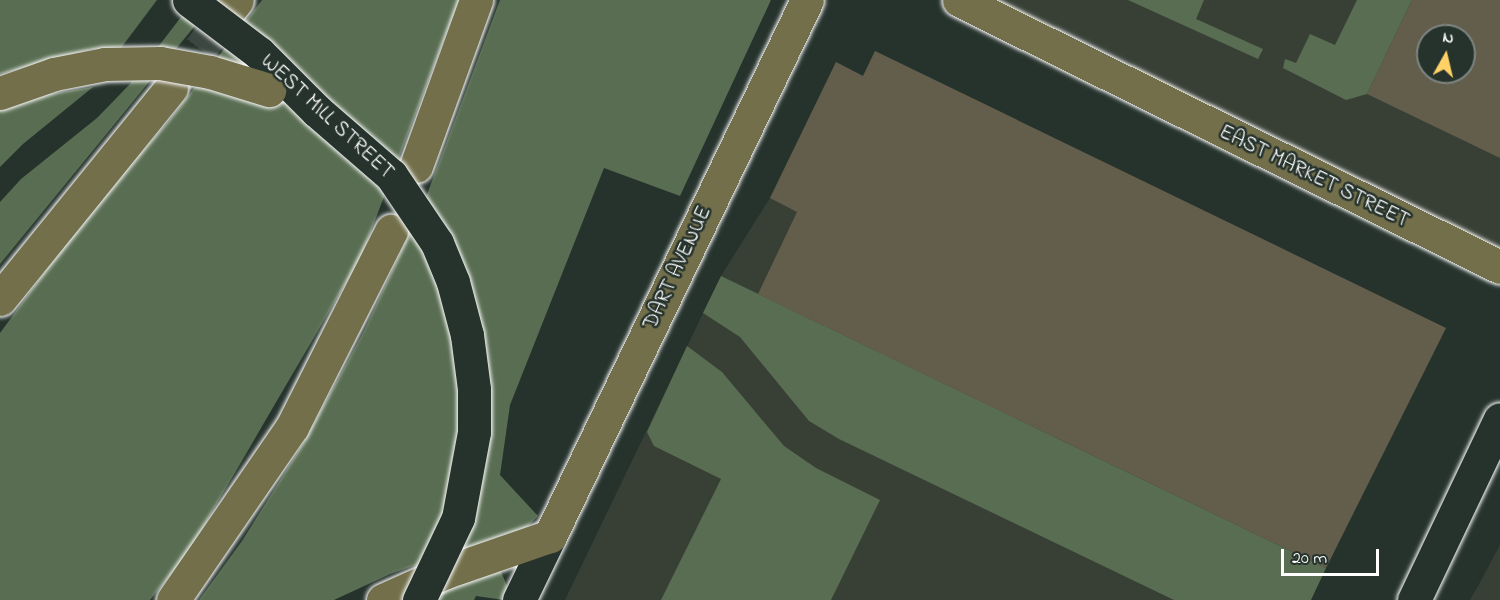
<!DOCTYPE html>
<html>
<head>
<meta charset="utf-8">
<style>
	body { margin:0 }
	#map { position:relative; width:1500px; height:600px; overflow:hidden; background:#26332d; font-family:"Indie Flower",sans-serif }
	div>[style] { position:absolute }
	.built>* { inset:0; background:#384036 }
	.green>* { inset:0; background:#586d51 }
	.building>* { inset:0; background:#635d4b }
	.primary-tunnel>* { height:33px; margin-top:-16.5px; transform-origin:0; background:repeating-linear-gradient(90deg,#3c4742 0 33px,transparent 0 49px) }
	.roads { filter:drop-shadow(0 0 2px #fff) drop-shadow(0 0 2px #fff) }
	.secondary>* { height:33px; margin:-16.5px; padding:0 16.5px; transform-origin:16.5px; border-radius:16.5px; background:#26332d }
	.primary>* { height:33px; margin:-16.5px; padding:0 16.5px; transform-origin:16.5px; border-radius:16.5px; background:#726f4a }
	.bridges { filter:drop-shadow(0 0 2px #fff) drop-shadow(0 0 2px #fff) }
	.secondary-bridge>* { height:33px; margin:-16.5px; padding:0 16.5px; transform-origin:16.5px; border-radius:16.5px; background:#26332d }
	.primary-bridge>* { height:33px; margin:-16.5px; padding:0 16.5px; transform-origin:16.5px; border-radius:16.5px; background:#726f4a }
	span { translate:-50% -50%; white-space:nowrap; text-align:center; line-height:1.15; -webkit-text-stroke:5px #26332d; paint-order:stroke }
	.street-label { font-size:21px; color:#fff }
	.north { position:absolute; left:1416px; top:24px; width:60px; height:60px; box-sizing:border-box; background:#26332d; border:2px solid #7d8581; border-radius:50%; rotate:8deg; font-size:16px; font-weight:700; line-height:24px; text-align:center; color:#fff }
	.north::after { content:''; display:block; margin:auto; width:21px; height:27px; background:#ffd166; clip-path:polygon(50% 0,100% 100%,50% 72%,0 100%) }
	.scale { position:absolute; left:1281px; top:549px; width:98px; height:27px; box-sizing:border-box; border:3px solid #fff; border-top:0; padding-left:8px; font-size:18px; line-height:21px; white-space:nowrap; color:#fff; -webkit-text-stroke:4px #26332d; paint-order:stroke }
</style>
</head>
<body>
<div id="map">
	<div class="built">
		<i style="clip-path:polygon(evenodd,959px 0,1500px 0,1500px 268px,959px 0,1428px 36px,1464px 36px,1464px 72px,1428px 72px,1428px 36px)"></i>
		<i style="clip-path:polygon(875px 51px,1446px 328px,1310px 600px,565px 600px,721px 276px,770px 198px,836px 62px,863px 76px)"></i>
		<i style="clip-path:polygon(1500px 545px,1500px 600px,1470px 600px,1478px 586px)"></i>
	</div>
	<div class="green">
		<i style="clip-path:polygon(0 0,157px 0,121px 48px,91px 49px,0 74px)"></i>
		<i style="clip-path:polygon(194px 0,216px 0,0 264px,0 202px,21px 179px,97px 118px,129px 85px)"></i>
		<i style="clip-path:polygon(262px 0,459px 0,361px 257px,188px 553px,150px 600px,0 600px,0 333px,86px 216px,168px 122px)"></i>
		<i style="clip-path:polygon(500px 0,771px 0,680px 196px,604px 168px,510px 405px,500px 475px,538px 516px,527px 527px,390px 574px,334px 600px,199px 600px,242px 541px,304px 442px,363px 333px,423px 205px)"></i>
		<i style="clip-path:polygon(1128px 0,1204px 0,1196px 19px,1263px 49px,1258px 59px)"></i>
		<i style="clip-path:polygon(1357px 0,1412px 0,1367px 94px,1346px 100px,1283px 68px,1285px 59px,1296px 63px,1310px 34px,1335px 45px)"></i>
		<i style="clip-path:polygon(93px 87px,23px 144px,0 167px,0 102px)"></i>
		<i style="clip-path:polygon(721px 276px,1326px 568px,1311px 600px,1174px 600px,839px 439px,809px 421px,740px 337px,703px 313px)"></i>
		<i style="clip-path:polygon(687px 346px,722px 372px,784px 446px,816px 468px,880px 500px,831px 600px,661px 600px,721px 479px,654px 446px,647px 432px)"></i>
		<i style="clip-path:polygon(500px 569px,507px 586px,504px 600px,476px 596px,474px 600px,416px 600px)"></i>
	</div>
	<div class="building">
		<i style="clip-path:polygon(evenodd,1412px 0,1500px 0,1500px 158px,1367px 94px,1412px 0,1428px 36px,1464px 36px,1464px 72px,1428px 72px,1428px 36px)"></i>
		<i style="clip-path:polygon(875px 51px,1446px 328px,1326px 568px,758px 294px,797px 212px,770px 198px,836px 62px,863px 76px)"></i>
	</div>
	<div class="primary-tunnel">
		<i style="left:171px;top:88px;width:99px;rotate:-53.2deg"></i>
	</div>
	<div class="roads">
		<div class="secondary">
			<i style="left:519px;top:600px;width:71px;rotate:-64.2deg"></i>
			<i style="left:1414px;top:600px;width:200px;rotate:-64.6deg"></i>
		</div>
		<div class="primary">
			<i style="left:959px;top:0;width:603px;rotate:26.27deg"></i>
			<i style="left:230px;top:9px;width:11px;rotate:-52deg"></i>
			<i style="left:416px;top:166px;width:177px;rotate:-70.1deg"></i>
			<i style="left:0;top:299px;width:272px;rotate:-51deg"></i>
			<i style="left:173px;top:600px;width:210px;rotate:-55.5deg"></i>
			<i style="left:292px;top:427px;width:220px;rotate:-63.2deg"></i>
			<i style="left:383px;top:600px;width:69px;rotate:-24deg"></i>
			<i style="left:446px;top:572px;width:110px;rotate:-19.1deg"></i>
			<i style="left:550px;top:536px;width:594px;rotate:-64.38deg"></i>
		</div>
	</div>
	<div class="bridges">
		<div class="secondary-bridge">
			<i style="left:189px;top:0;width:88px;rotate:37.1deg"></i>
			<i style="left:259px;top:53px;width:82px;rotate:45deg"></i>
			<i style="left:317px;top:111px;width:98px;rotate:40.9deg"></i>
			<i style="left:391px;top:175px;width:82px;rotate:55.9deg"></i>
			<i style="left:437px;top:243px;width:42px;rotate:67.7deg"></i>
			<i style="left:453px;top:282px;width:55px;rotate:75.2deg"></i>
			<i style="left:467px;top:335px;width:54px;rotate:82.6deg"></i>
			<i style="left:474px;top:389px;width:43px;rotate:90deg"></i>
			<i style="left:474px;top:432px;width:87px;rotate:100.5deg"></i>
			<i style="left:458px;top:518px;width:91px;rotate:115.4deg"></i>
		</div>
		<div class="primary-bridge">
			<i style="left:0;top:93px;width:57px;rotate:-19.4deg"></i>
			<i style="left:54px;top:74px;width:52px;rotate:-11.1deg"></i>
			<i style="left:105px;top:64px;width:55px;rotate:-1deg"></i>
			<i style="left:160px;top:63px;width:51px;rotate:10.2deg"></i>
			<i style="left:210px;top:72px;width:62px;rotate:17deg"></i>
		</div>
	</div>
	<div class="street-label">
		<span style="left:327px;top:117px;rotate:43deg">WEST MILL STREET</span>
		<span style="left:1314px;top:177px;rotate:26deg">EAST MARKET STREET</span>
		<span style="left:678px;top:268px;rotate:-65deg">DART AVENUE</span>
	</div>
	<div class="north">N</div>
	<div class="scale">20 m</div>
</div>
</body>
</html>
